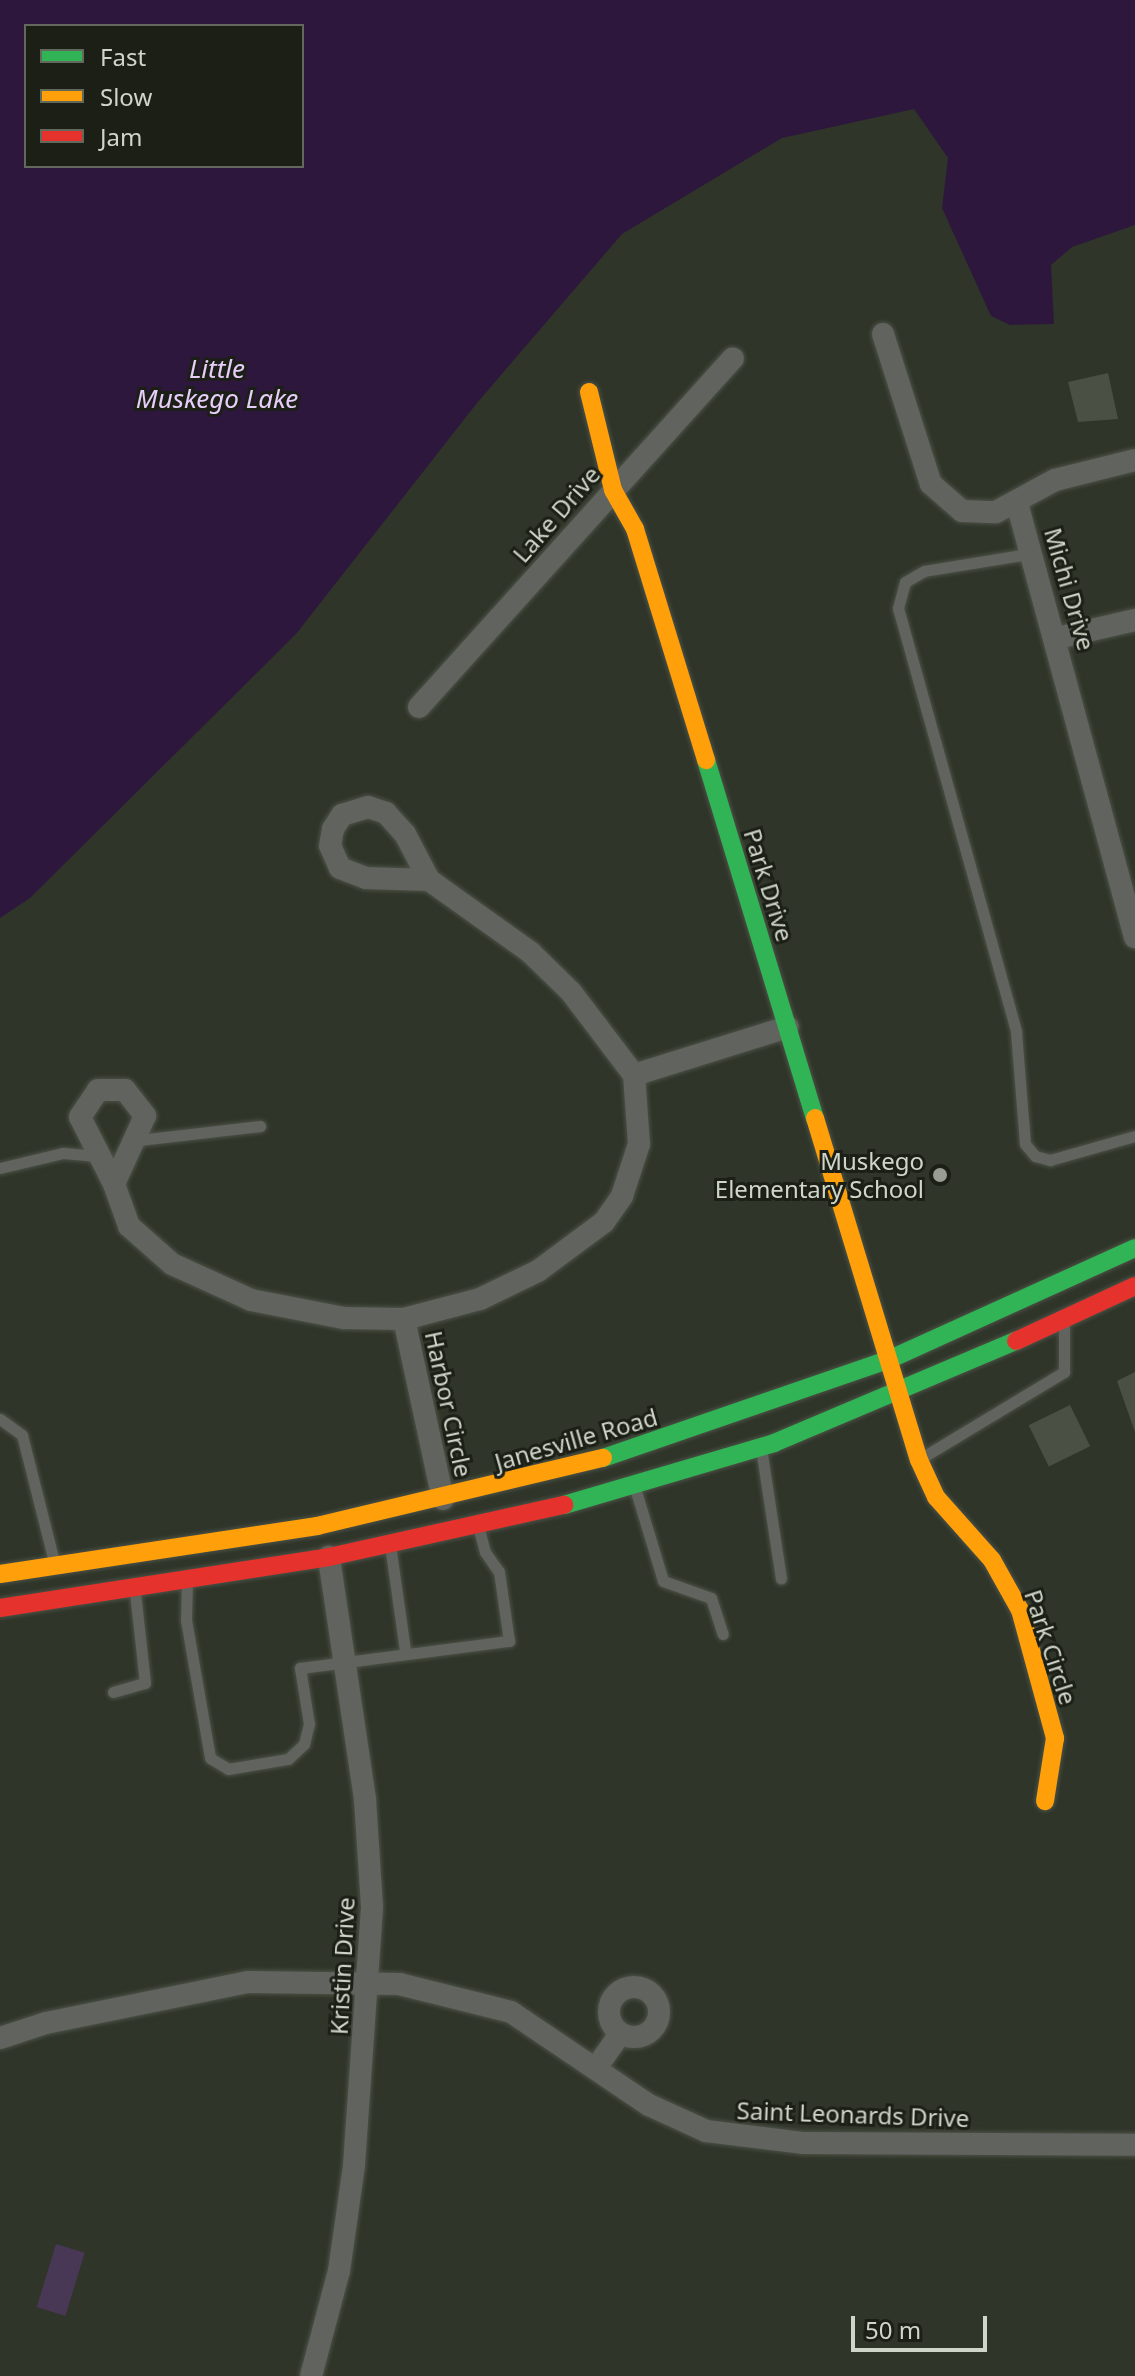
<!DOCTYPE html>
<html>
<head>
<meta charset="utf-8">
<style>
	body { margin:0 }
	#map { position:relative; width:1135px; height:2376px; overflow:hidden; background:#2f3529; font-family:"Noto Sans",sans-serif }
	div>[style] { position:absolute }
	.green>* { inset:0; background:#493855; transform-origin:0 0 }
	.water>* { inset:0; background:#2e173c }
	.building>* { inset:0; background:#4b5045; transform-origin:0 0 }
	.roads { filter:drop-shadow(0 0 2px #4c5146) drop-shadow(0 0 2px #4c5146) }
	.lane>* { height:11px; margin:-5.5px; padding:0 5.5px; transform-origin:5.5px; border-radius:5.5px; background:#61635f }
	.street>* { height:22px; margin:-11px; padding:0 11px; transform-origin:11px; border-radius:11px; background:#61635f }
	.street>.ring { margin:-11px; padding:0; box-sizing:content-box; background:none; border:22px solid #61635f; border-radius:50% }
	.fast>* { height:18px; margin:-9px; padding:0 9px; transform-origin:9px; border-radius:9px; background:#30b455 }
	.slow>* { height:18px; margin:-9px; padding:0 9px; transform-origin:9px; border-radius:9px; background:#ff9f0a }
	.jam>* { height:18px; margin:-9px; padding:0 9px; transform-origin:9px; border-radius:9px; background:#e5322d }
	.dots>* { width:22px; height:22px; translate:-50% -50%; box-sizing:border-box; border:4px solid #1b1f16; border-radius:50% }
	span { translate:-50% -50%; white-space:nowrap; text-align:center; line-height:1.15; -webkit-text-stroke:6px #1b1f16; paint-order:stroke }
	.street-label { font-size:24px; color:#cfd5c8 }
	.poi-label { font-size:24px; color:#cfd5c8 }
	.right { translate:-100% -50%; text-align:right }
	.water-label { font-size:26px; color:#e7cdfa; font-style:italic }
	.legend { position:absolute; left:24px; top:24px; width:280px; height:144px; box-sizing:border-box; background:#1b1f16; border:2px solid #63685d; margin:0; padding:10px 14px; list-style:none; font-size:24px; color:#cfd5c8 }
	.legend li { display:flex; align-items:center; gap:16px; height:40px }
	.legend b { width:40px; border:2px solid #63685d }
	.scale { position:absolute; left:851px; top:2316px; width:136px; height:36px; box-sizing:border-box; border:4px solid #cfd5c8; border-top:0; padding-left:10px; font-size:24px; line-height:28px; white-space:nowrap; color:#cfd5c8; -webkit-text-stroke:6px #1b1f16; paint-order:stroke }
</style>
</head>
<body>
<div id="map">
	<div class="green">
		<i style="left:56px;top:2244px;width:30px;height:66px;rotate:17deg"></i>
	</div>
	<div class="water">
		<i style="clip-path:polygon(evenodd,0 0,1135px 0,1135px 225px,1072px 247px,1051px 265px,1054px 324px,1010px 325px,991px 316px,942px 208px,948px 158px,914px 109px,782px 138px,622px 234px,477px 403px,296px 634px,30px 898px,0 918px,0 0,26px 26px,302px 26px,302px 166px,26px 166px,26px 26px)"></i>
	</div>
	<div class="building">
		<i style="clip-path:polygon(1108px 373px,1118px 419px,1078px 422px,1068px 382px)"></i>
		<i style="clip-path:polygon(1135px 1372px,1135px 1432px,1117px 1381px)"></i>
		<i style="left:1070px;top:1405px;width:46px;height:46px;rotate:64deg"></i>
	</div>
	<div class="roads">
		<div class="lane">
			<i style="left:1034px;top:553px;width:111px;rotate:170.7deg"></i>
			<i style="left:924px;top:571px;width:22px;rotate:150deg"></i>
			<i style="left:905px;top:582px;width:27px;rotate:105deg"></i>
			<i style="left:898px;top:608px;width:440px;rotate:74.4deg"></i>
			<i style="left:1016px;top:1032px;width:112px;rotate:85.4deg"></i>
			<i style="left:1025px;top:1144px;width:16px;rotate:50deg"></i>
			<i style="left:1035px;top:1156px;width:16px;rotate:15deg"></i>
			<i style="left:1050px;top:1160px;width:88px;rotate:-15.8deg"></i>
			<i style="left:139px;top:1140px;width:122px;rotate:-6.6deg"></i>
			<i style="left:0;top:1168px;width:65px;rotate:-13.4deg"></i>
			<i style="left:63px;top:1153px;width:37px;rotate:5deg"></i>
			<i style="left:0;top:1419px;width:27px;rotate:36deg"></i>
			<i style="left:22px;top:1435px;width:134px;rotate:75.8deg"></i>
			<i style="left:761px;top:1448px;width:132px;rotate:81.3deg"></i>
			<i style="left:923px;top:1457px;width:165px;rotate:-31.1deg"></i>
			<i style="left:1064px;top:1372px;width:50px;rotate:-90deg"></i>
			<i style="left:635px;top:1488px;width:97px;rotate:73.2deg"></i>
			<i style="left:663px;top:1581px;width:51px;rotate:19.5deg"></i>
			<i style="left:711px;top:1598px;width:38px;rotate:72deg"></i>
			<i style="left:390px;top:1545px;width:106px;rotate:81.9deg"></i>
			<i style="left:187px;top:1580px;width:40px;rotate:91.4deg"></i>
			<i style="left:186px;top:1620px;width:140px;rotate:80.1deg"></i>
			<i style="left:210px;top:1758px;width:21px;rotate:31deg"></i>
			<i style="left:228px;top:1769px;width:61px;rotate:-9.5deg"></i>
			<i style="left:288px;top:1759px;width:22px;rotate:-43deg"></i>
			<i style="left:304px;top:1744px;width:21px;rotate:-76deg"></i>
			<i style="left:309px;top:1724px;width:57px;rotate:-99.1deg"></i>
			<i style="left:300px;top:1668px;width:211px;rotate:-7.4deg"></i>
			<i style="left:509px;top:1641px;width:70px;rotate:-98.2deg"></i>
			<i style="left:499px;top:1572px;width:24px;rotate:-125deg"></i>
			<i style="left:485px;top:1552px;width:27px;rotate:-105deg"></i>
			<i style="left:113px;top:1692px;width:33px;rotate:-16deg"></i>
			<i style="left:145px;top:1683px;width:92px;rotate:-96.3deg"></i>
		</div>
		<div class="street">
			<i style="left:883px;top:334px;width:157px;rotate:72.3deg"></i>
			<i style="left:931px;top:484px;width:41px;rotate:41.1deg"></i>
			<i style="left:962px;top:511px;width:34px;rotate:2deg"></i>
			<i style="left:996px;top:512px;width:67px;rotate:-28.5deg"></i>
			<i style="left:1055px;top:480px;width:82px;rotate:-14deg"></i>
			<i style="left:1017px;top:503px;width:450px;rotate:74.8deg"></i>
			<i style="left:1057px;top:638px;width:80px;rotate:-13deg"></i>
			<i style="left:419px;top:707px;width:469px;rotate:-48deg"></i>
			<i style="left:368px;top:807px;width:19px;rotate:18deg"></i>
			<i style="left:386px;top:813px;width:28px;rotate:48deg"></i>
			<i style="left:405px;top:834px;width:52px;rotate:62.4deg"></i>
			<i style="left:429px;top:880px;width:63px;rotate:-178.2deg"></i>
			<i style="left:366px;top:878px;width:28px;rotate:-159deg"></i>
			<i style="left:340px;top:868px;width:24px;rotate:-114deg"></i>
			<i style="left:330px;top:846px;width:17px;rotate:-80deg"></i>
			<i style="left:333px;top:829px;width:17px;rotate:-57deg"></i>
			<i style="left:342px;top:815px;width:27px;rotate:-17deg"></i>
			<i style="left:634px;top:1075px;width:161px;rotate:-17.3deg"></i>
			<i style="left:98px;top:1090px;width:27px"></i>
			<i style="left:125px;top:1090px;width:33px;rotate:52deg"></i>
			<i style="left:145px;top:1116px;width:75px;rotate:114.5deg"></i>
			<i style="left:114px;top:1184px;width:75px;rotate:-116.9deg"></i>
			<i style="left:80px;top:1117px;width:32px;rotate:-56deg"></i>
			<i style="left:114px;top:1184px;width:45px;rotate:70.3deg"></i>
			<i style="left:129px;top:1226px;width:57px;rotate:41.5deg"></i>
			<i style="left:172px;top:1264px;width:87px;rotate:24.5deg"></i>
			<i style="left:251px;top:1300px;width:95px;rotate:11deg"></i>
			<i style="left:344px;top:1318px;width:60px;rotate:1deg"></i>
			<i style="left:404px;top:1319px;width:79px;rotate:-14.7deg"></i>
			<i style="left:480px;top:1299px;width:64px;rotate:-25.8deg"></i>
			<i style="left:538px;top:1271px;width:82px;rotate:-36.6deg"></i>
			<i style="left:604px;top:1222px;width:32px;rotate:-55deg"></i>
			<i style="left:622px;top:1196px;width:55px;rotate:-71.9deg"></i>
			<i style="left:639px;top:1144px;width:69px;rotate:-94.1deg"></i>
			<i style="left:634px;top:1075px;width:104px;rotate:-127.2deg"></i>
			<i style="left:571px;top:992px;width:57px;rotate:-135.7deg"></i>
			<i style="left:530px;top:952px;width:124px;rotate:-144.5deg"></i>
			<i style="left:404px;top:1319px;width:184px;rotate:77.8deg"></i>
			<i class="ring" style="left:609px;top:1987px;width:28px;height:28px"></i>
			<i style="left:0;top:2038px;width:48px;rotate:-18.1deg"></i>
			<i style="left:46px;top:2023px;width:206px;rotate:-11.5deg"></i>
			<i style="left:248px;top:1982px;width:151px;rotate:0.8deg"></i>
			<i style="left:399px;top:1984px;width:115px;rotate:14deg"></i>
			<i style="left:511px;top:2012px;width:166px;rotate:34deg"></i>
			<i style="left:649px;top:2105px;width:63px;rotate:24.5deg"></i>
			<i style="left:706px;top:2131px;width:99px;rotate:7deg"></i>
			<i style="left:804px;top:2143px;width:331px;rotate:0.3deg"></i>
			<i style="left:596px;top:2068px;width:42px;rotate:-54.8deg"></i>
			<i style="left:311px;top:2376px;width:109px;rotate:-75.1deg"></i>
			<i style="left:339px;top:2271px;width:107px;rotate:-81.9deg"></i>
			<i style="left:354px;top:2165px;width:259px;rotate:-86deg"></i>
			<i style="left:372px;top:1907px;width:108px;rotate:-93.7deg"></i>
			<i style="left:365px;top:1799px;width:245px;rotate:-98.5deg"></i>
		</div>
		<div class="fast">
			<i style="left:706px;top:760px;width:374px;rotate:73.1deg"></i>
			<i style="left:603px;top:1458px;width:301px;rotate:-19deg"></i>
			<i style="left:888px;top:1360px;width:271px;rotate:-24.4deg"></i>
			<i style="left:564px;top:1505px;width:219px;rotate:-16.4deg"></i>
			<i style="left:774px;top:1443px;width:263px;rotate:-22.9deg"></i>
		</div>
		<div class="slow">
			<i style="left:589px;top:392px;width:101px;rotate:76.2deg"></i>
			<i style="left:613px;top:490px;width:45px;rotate:60.6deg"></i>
			<i style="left:635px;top:529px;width:242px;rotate:72.9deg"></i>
			<i style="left:815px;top:1118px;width:357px;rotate:73.1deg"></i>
			<i style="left:919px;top:1460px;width:41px;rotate:65.3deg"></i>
			<i style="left:936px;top:1497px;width:84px;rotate:48.4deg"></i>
			<i style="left:992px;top:1560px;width:57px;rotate:60.8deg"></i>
			<i style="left:1020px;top:1610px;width:133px;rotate:74.7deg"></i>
			<i style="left:1055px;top:1738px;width:64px;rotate:99deg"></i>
			<i style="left:0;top:1574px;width:321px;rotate:-8.6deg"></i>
			<i style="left:317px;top:1526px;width:294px;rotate:-13.4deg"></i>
		</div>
		<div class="jam">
			<i style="left:1016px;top:1341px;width:131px;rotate:-24.8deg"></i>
			<i style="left:0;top:1608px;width:333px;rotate:-8.8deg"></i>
			<i style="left:329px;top:1557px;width:241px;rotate:-12.5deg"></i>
		</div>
	</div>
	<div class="dots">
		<i style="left:940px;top:1175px;background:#979d90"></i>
	</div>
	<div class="street-label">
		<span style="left:556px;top:514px;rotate:-49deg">Lake Drive</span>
		<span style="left:1070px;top:589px;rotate:74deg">Michi Drive</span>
		<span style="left:769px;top:885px;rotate:73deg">Park Drive</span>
		<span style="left:449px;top:1404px;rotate:78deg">Harbor Circle</span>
		<span style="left:576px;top:1439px;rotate:-16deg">Janesville Road</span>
		<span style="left:1051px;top:1647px;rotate:72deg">Park Circle</span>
		<span style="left:342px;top:1966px;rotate:-87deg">Kristin Drive</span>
		<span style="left:853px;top:2114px;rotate:2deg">Saint Leonards Drive</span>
	</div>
	<div class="poi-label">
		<span class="right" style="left:924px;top:1175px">Muskego<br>Elementary School</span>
	</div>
	<div class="water-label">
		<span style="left:217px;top:384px">Little<br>Muskego Lake</span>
	</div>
	<ul class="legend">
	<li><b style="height:10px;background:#30b455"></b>Fast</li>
	<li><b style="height:10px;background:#ff9f0a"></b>Slow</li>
	<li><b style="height:10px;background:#e5322d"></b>Jam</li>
	</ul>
	<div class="scale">50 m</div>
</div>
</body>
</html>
